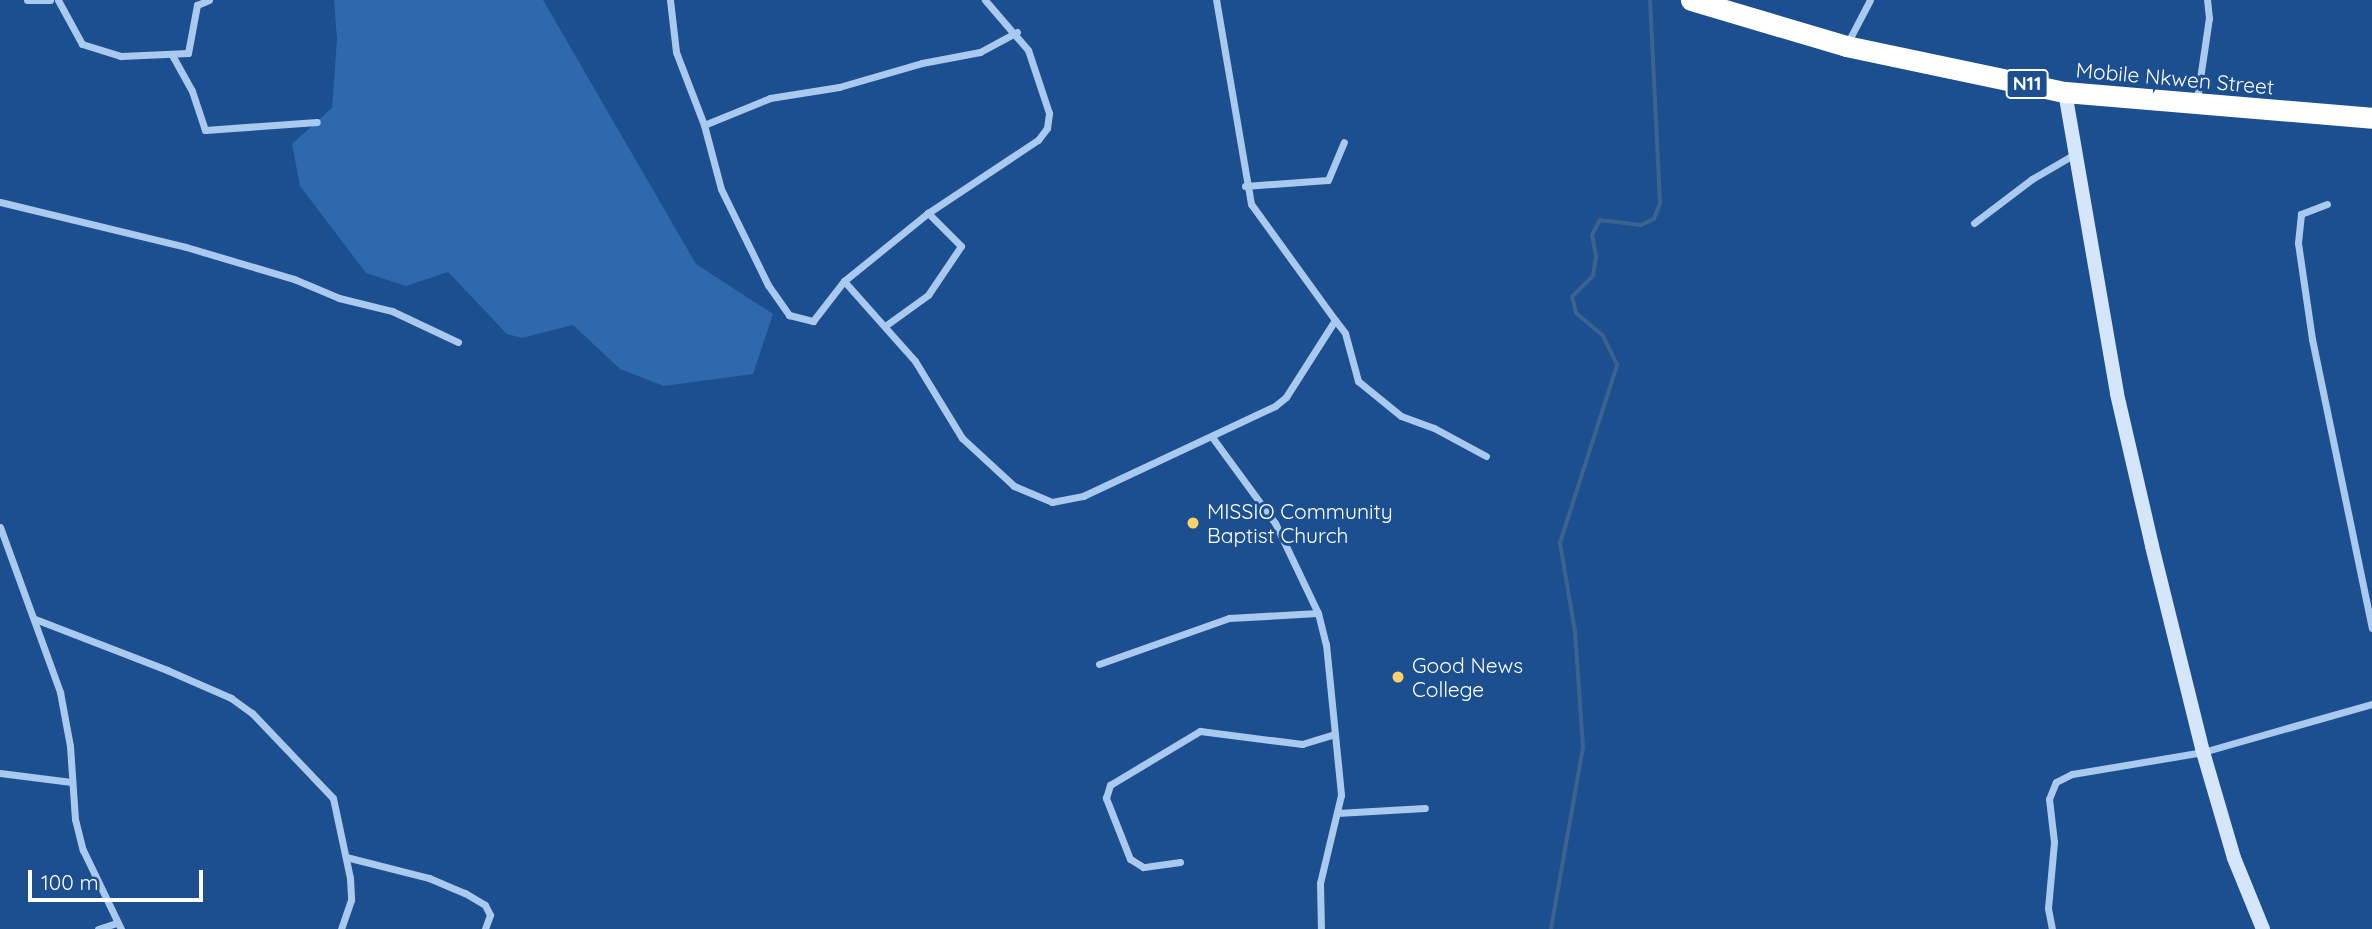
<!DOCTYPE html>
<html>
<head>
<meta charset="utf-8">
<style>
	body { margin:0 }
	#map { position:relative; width:2372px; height:929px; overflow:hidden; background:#1b4f8f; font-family:Quicksand,sans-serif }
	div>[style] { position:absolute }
	.green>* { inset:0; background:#2e69ad }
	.stream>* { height:3.5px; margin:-1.75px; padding:0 1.75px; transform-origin:1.75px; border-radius:1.75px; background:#3c6290 }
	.street>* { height:7px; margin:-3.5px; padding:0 3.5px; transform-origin:3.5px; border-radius:3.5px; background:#a9c9ee }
	.secondary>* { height:14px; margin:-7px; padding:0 7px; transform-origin:7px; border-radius:7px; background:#d6e6fa }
	.highway>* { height:21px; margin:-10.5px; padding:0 10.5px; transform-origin:10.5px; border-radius:10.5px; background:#fff }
	.dots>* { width:19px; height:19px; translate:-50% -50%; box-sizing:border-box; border:4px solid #1b4f8f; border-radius:50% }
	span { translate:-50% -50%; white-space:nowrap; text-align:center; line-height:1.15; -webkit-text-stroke:6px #1b4f8f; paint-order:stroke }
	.shield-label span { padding:2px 5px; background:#1b4f8f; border:2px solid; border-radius:5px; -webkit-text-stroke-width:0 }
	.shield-label { font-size:19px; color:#fff; font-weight:700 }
	.street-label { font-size:21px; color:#fff }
	.poi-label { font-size:21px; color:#fff }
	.left { translate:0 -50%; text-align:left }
	.scale { position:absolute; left:28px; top:870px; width:175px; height:32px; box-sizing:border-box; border:4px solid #fff; border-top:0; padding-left:9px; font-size:21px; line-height:24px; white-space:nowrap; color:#fff; -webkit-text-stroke:5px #1b4f8f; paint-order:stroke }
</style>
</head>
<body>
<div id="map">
	<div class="green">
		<i style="clip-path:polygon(334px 0,543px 0,696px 264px,773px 314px,753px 374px,664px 386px,620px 369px,573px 325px,522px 338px,507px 334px,448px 272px,406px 286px,366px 273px,300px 186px,292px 144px,332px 108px,337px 39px)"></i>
	</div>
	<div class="stream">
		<i style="left:1551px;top:929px;width:184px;rotate:-80deg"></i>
		<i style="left:1583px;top:748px;width:116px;rotate:-93.9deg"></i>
		<i style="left:1575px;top:632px;width:90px;rotate:-99.6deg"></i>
		<i style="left:1560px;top:543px;width:187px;rotate:-72.2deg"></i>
		<i style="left:1617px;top:365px;width:32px;rotate:-116deg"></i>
		<i style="left:1603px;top:336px;width:35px;rotate:-140deg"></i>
		<i style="left:1576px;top:313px;width:16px;rotate:-104deg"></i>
		<i style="left:1572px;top:297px;width:30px;rotate:-45deg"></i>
		<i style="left:1593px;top:276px;width:19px;rotate:-81deg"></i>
		<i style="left:1596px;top:257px;width:22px;rotate:-100deg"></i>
		<i style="left:1592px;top:235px;width:17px;rotate:-62deg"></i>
		<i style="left:1600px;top:220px;width:41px;rotate:7deg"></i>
		<i style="left:1641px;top:225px;width:14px;rotate:-25deg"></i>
		<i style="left:1654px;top:219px;width:17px;rotate:-69deg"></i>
		<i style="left:1660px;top:203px;width:203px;rotate:-92.8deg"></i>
	</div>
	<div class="street">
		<i style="left:27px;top:0;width:23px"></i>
		<i style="left:58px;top:0;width:50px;rotate:61.4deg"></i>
		<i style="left:82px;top:44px;width:41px;rotate:17.1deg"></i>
		<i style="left:121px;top:56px;width:67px;rotate:-2.6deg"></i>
		<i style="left:188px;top:53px;width:49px;rotate:-79.4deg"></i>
		<i style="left:197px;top:5px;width:13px;rotate:-23deg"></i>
		<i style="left:670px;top:0;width:52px;rotate:83.4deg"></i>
		<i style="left:676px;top:52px;width:78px;rotate:69deg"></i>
		<i style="left:704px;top:125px;width:66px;rotate:75.1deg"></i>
		<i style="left:721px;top:189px;width:107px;rotate:63.9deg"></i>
		<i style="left:768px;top:285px;width:37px;rotate:55deg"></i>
		<i style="left:789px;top:315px;width:25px;rotate:14deg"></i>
		<i style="left:813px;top:321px;width:51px;rotate:-52.2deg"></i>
		<i style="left:844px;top:281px;width:108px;rotate:-39deg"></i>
		<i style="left:928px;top:213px;width:132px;rotate:-33.6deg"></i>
		<i style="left:1038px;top:140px;width:15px;rotate:-53deg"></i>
		<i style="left:1047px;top:128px;width:15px;rotate:-82deg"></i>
		<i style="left:1049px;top:113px;width:66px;rotate:-108.4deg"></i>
		<i style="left:1028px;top:50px;width:66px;rotate:-130.7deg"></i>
		<i style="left:1848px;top:42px;width:47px;rotate:-62.4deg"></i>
		<i style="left:172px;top:55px;width:41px;rotate:60.9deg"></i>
		<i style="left:192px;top:91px;width:41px;rotate:71.6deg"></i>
		<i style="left:205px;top:130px;width:112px;rotate:-4.1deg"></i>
		<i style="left:2197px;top:99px;width:82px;rotate:-81.6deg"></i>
		<i style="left:2209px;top:18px;width:18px;rotate:-96deg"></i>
		<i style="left:704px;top:125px;width:71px;rotate:-22.2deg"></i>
		<i style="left:770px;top:98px;width:70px;rotate:-9.1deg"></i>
		<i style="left:839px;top:87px;width:86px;rotate:-16.1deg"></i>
		<i style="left:922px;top:63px;width:59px;rotate:-10.7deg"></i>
		<i style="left:980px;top:52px;width:42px;rotate:-28.4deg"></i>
		<i style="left:1245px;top:186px;width:83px;rotate:-4.1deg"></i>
		<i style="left:1328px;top:180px;width:41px;rotate:-67.2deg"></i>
		<i style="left:0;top:202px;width:191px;rotate:13.6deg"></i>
		<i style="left:186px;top:247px;width:113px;rotate:16.5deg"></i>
		<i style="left:294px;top:279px;width:49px;rotate:22.9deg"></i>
		<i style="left:339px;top:298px;width:55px;rotate:13.8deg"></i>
		<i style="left:392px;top:311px;width:73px;rotate:25.2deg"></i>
		<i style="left:2327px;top:204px;width:28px;rotate:159deg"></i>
		<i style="left:2301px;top:214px;width:29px;rotate:96deg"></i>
		<i style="left:2298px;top:243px;width:97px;rotate:81.7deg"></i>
		<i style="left:2312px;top:339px;width:295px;rotate:78.3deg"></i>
		<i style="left:1974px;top:223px;width:73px;rotate:-37.2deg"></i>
		<i style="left:2032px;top:179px;width:50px;rotate:-30.2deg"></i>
		<i style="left:844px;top:281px;width:107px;rotate:48.4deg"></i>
		<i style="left:915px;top:361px;width:90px;rotate:58.6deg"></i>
		<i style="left:962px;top:438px;width:71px;rotate:42.7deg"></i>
		<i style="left:1014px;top:486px;width:41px;rotate:22.8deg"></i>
		<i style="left:1052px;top:502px;width:32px;rotate:-11deg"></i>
		<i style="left:1083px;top:496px;width:212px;rotate:-25.1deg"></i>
		<i style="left:1275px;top:406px;width:14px;rotate:-39deg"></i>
		<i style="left:1286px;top:397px;width:91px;rotate:-57.5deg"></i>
		<i style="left:1335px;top:320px;width:143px;rotate:-125.9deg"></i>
		<i style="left:1251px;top:204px;width:207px;rotate:-99.7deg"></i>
		<i style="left:1335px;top:320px;width:16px;rotate:52deg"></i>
		<i style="left:1345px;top:333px;width:50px;rotate:74.8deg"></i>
		<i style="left:1358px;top:381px;width:55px;rotate:39.1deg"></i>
		<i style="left:1401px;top:416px;width:35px;rotate:20deg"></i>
		<i style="left:1434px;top:428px;width:59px;rotate:28.3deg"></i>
		<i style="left:885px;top:326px;width:53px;rotate:-35.8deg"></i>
		<i style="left:928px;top:295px;width:59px;rotate:-56deg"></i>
		<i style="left:961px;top:246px;width:47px;rotate:-135deg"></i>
		<i style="left:1212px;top:437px;width:107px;rotate:53.8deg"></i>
		<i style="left:1275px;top:523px;width:100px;rotate:64.5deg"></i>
		<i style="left:1318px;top:613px;width:32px;rotate:76deg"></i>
		<i style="left:1326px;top:644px;width:152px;rotate:84.3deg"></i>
		<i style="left:1341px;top:795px;width:90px;rotate:103.4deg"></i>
		<i style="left:1320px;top:883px;width:46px;rotate:88.8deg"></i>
		<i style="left:0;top:527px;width:176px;rotate:70deg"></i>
		<i style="left:60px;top:692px;width:55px;rotate:79.5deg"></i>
		<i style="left:70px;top:746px;width:73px;rotate:86.1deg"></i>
		<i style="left:75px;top:819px;width:32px;rotate:76deg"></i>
		<i style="left:83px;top:850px;width:88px;rotate:64.3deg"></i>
		<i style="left:35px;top:619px;width:142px;rotate:21.1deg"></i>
		<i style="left:167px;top:670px;width:70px;rotate:23.6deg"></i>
		<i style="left:231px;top:698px;width:26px;rotate:36deg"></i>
		<i style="left:252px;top:713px;width:117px;rotate:46.4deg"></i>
		<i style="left:333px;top:798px;width:82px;rotate:78deg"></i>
		<i style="left:350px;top:878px;width:22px;rotate:87deg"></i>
		<i style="left:351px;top:900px;width:31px;rotate:109deg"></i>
		<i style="left:1099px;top:664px;width:138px;rotate:-19.5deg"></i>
		<i style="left:1229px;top:618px;width:89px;rotate:-3.2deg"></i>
		<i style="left:0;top:773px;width:72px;rotate:7.2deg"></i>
		<i style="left:1337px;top:813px;width:88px;rotate:-3.3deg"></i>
		<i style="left:346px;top:857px;width:86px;rotate:14.2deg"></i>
		<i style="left:429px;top:878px;width:39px;rotate:23deg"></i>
		<i style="left:465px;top:893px;width:23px;rotate:31deg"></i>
		<i style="left:485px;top:905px;width:11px;rotate:63deg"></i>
		<i style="left:490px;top:915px;width:15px;rotate:110deg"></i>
		<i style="left:1180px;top:862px;width:37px;rotate:172deg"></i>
		<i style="left:1143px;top:867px;width:15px;rotate:-148deg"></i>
		<i style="left:1130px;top:859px;width:66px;rotate:-111.5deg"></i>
		<i style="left:1106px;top:798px;width:14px;rotate:-73deg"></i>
		<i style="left:1110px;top:785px;width:105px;rotate:-31deg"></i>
		<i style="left:1200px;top:731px;width:103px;rotate:7.3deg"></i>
		<i style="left:1302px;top:744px;width:34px;rotate:-17deg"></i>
		<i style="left:98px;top:929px;width:20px;rotate:-18deg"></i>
		<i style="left:2052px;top:929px;width:21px;rotate:-101deg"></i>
		<i style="left:2048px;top:908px;width:66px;rotate:-84.8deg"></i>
		<i style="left:2054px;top:842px;width:43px;rotate:-96.6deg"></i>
		<i style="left:2049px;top:799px;width:18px;rotate:-68deg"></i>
		<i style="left:2056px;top:782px;width:18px;rotate:-27deg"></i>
		<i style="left:2072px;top:774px;width:133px;rotate:-9.5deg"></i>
		<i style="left:2203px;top:752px;width:176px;rotate:-15.9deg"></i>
	</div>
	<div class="secondary">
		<i style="left:2065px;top:92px;width:306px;rotate:80.2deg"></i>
		<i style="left:2117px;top:394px;width:156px;rotate:77deg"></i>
		<i style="left:2152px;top:546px;width:212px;rotate:76.1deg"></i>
		<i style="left:2203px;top:752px;width:110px;rotate:73.7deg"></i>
		<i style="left:2234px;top:858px;width:77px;rotate:67.8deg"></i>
	</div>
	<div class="highway">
		<i style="left:1691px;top:0;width:162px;rotate:16.5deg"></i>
		<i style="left:1846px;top:46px;width:224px;rotate:11.9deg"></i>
		<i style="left:2065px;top:92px;width:308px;rotate:4.8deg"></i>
	</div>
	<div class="dots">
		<i style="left:1193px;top:523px;background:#ffd166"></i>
		<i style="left:1398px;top:677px;background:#ffd166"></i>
	</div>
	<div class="shield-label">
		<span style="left:2027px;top:84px">N11</span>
	</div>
	<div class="street-label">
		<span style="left:2175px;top:78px;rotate:5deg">Mobile Nkwen Street</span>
	</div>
	<div class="poi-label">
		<span class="left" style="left:1207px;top:523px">MISSIO Community<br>Baptist Church</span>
		<span class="left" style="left:1412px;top:677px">Good News<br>College</span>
	</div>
	<div class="scale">100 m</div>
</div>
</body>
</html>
